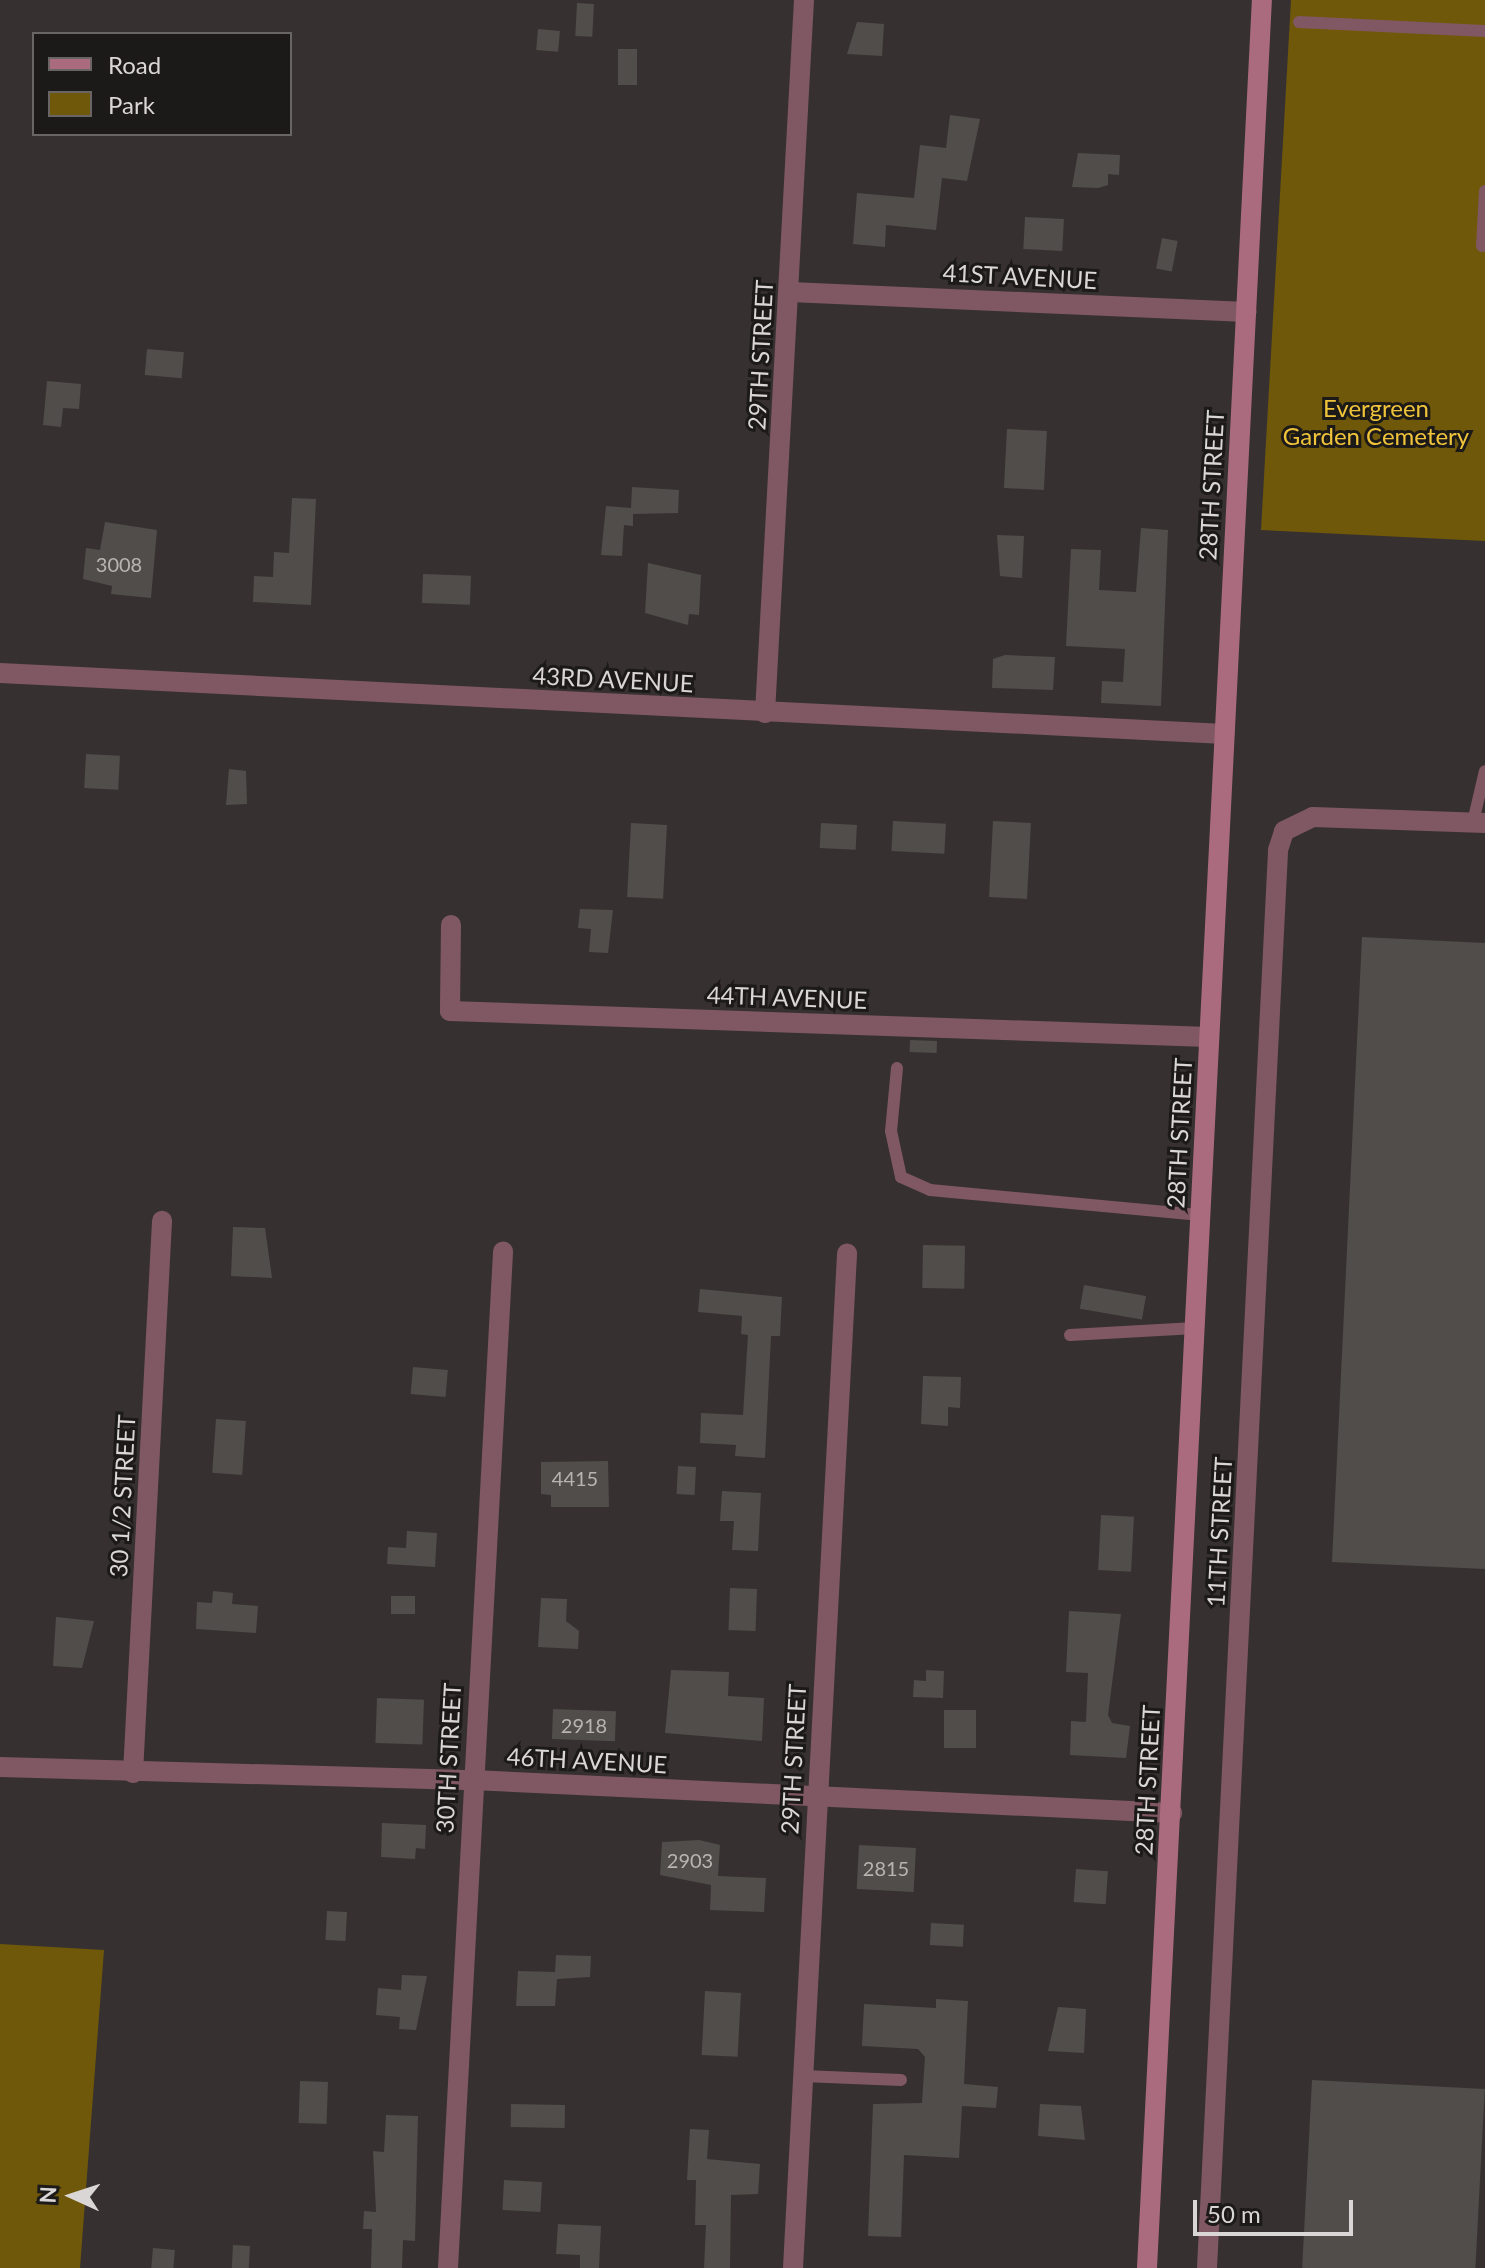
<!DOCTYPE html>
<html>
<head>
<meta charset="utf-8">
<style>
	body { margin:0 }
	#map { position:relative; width:1485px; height:2268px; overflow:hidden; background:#363130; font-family:Lato,sans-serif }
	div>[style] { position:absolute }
	.green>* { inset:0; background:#6f5809 }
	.building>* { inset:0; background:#514d4a; transform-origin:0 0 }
	.lane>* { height:12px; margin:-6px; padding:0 6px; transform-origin:6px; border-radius:6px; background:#805863 }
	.street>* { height:20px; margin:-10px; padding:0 10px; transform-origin:10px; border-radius:10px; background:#805863 }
	.secondary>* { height:20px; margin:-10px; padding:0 10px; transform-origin:10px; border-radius:10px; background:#ab6b7e }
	span { translate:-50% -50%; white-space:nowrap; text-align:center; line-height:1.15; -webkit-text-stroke:6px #1c1919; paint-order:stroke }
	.number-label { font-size:20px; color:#b7b4b2 }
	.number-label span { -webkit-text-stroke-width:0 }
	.street-label { font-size:24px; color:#d9d6d5 }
	.park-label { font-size:24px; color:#f0c43a }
	.legend { position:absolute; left:32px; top:32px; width:260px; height:104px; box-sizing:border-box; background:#1c1919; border:2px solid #686564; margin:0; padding:10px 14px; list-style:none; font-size:24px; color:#d9d6d5 }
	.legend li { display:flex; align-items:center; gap:16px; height:40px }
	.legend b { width:40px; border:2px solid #686564 }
	.north { position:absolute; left:32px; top:2156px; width:80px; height:80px; -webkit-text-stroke:6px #1c1919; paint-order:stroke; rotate:273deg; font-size:22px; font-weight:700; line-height:32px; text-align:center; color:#d9d6d5 }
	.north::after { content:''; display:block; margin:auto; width:28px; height:36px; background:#d9d6d5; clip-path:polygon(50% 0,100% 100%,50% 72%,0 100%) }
	.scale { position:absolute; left:1193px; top:2200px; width:160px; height:36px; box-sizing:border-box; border:4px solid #d9d6d5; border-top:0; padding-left:10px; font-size:24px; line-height:28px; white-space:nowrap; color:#d9d6d5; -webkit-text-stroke:6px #1c1919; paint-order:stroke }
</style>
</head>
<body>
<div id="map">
	<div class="green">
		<i style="clip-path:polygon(1291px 0,1485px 0,1485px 541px,1261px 530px)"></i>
		<i style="clip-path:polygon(0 1944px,104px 1950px,80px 2268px,0 2268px)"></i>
	</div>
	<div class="building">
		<i style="left:577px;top:3px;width:17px;height:33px;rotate:3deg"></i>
		<i style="clip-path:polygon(857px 22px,884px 24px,882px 56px,847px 54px)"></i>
		<i style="left:538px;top:29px;width:22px;height:21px;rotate:5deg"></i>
		<i style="left:618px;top:49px;width:19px;height:36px"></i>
		<i style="clip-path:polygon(950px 115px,980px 119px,967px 181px,942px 178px,936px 230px,886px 225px,885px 247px,853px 244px,857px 193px,914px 198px,920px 145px,946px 148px)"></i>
		<i style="clip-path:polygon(1078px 153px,1120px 155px,1119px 175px,1108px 174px,1108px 185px,1098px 188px,1072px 187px)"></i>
		<i style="left:1025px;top:217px;width:39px;height:32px;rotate:3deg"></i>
		<i style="left:1162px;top:238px;width:16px;height:31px;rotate:11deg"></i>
		<i style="left:147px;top:349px;width:37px;height:26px;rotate:5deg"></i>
		<i style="clip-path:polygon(47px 381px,81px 384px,79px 409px,63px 408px,61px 427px,43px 425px)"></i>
		<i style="left:1007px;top:429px;width:40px;height:59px;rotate:3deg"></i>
		<i style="clip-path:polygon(632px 487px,679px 490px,678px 513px,633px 514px,633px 526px,624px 525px,622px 556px,601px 555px,606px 506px,631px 508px)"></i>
		<i style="clip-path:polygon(292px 498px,316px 499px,311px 605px,253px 602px,254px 576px,273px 577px,274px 552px,289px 553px)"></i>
		<i style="clip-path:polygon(105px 522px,157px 530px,151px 598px,111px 594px,112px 586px,83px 579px,86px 548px,100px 550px)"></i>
		<i style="clip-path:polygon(1141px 528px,1168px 530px,1161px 706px,1101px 703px,1102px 681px,1123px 682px,1125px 649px,1066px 646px,1071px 549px,1101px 550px,1099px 590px,1136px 592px)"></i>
		<i style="clip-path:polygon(997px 535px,1024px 536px,1022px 578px,1000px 576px)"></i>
		<i style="clip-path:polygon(648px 563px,701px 575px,699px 615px,689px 614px,688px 625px,645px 613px)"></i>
		<i style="left:423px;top:574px;width:48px;height:29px;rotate:2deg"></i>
		<i style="clip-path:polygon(1005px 655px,1055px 657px,1053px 690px,992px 688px,993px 659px)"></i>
		<i style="left:86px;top:754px;width:34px;height:34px;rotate:3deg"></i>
		<i style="clip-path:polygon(229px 769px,246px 771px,247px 804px,226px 805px)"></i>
		<i style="left:893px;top:821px;width:53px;height:30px;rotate:3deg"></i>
		<i style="left:993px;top:821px;width:38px;height:76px;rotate:3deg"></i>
		<i style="left:631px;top:823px;width:36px;height:74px;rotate:3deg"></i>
		<i style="left:821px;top:823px;width:36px;height:25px;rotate:3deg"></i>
		<i style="clip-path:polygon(580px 909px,613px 910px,608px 953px,589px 952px,591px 929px,578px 928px)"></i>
		<i style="clip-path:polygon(1362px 937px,1485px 943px,1485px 1569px,1332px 1562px)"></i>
		<i style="left:910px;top:1040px;width:27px;height:12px;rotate:2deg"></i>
		<i style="clip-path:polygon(233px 1227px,265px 1228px,272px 1278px,231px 1276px)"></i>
		<i style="left:923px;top:1245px;width:42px;height:43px;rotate:1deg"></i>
		<i style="left:1084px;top:1285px;width:63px;height:24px;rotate:10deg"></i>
		<i style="clip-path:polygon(700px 1289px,782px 1297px,780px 1336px,771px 1336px,765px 1458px,735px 1456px,736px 1445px,700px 1443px,701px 1413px,743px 1415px,748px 1335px,741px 1334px,742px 1316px,698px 1312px)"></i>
		<i style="left:413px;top:1367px;width:35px;height:27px;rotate:5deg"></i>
		<i style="clip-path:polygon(923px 1376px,961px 1377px,960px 1408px,948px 1407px,948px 1426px,921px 1424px)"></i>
		<i style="left:216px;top:1419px;width:30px;height:54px;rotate:4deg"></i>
		<i style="clip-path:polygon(608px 1461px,609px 1507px,551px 1507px,551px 1495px,541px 1494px,541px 1462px)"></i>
		<i style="left:678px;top:1466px;width:18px;height:28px;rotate:3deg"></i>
		<i style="clip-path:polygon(722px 1491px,761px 1493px,758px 1551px,732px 1550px,734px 1521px,720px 1521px)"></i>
		<i style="left:1101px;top:1515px;width:33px;height:55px;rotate:3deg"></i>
		<i style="clip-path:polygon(407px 1531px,437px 1533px,435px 1567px,387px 1564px,388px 1547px,406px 1548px)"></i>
		<i style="left:730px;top:1588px;width:27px;height:42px;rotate:2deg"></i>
		<i style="clip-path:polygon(213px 1591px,233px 1593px,232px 1604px,258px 1606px,256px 1633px,196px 1629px,197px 1602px,212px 1603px)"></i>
		<i style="left:391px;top:1596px;width:24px;height:18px"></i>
		<i style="clip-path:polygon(541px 1598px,567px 1599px,566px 1621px,579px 1631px,578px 1649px,538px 1647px)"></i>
		<i style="clip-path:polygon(1069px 1611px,1121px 1614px,1108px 1715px,1112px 1723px,1130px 1726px,1126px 1758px,1070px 1755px,1071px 1721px,1086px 1722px,1088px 1673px,1066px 1672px)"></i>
		<i style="clip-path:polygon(56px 1617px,94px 1621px,82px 1668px,53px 1666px)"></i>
		<i style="clip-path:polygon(671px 1670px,729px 1672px,728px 1696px,764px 1698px,762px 1741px,665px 1733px)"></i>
		<i style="clip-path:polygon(926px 1670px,944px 1671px,943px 1698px,913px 1697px,914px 1680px,926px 1681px)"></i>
		<i style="left:377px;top:1698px;width:47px;height:45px;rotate:2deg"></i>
		<i style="left:553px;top:1709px;width:63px;height:30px;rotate:2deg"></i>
		<i style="left:944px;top:1710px;width:32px;height:38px"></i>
		<i style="clip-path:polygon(382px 1823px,426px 1825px,425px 1849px,416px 1848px,415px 1859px,381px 1857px)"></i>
		<i style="clip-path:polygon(699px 1840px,720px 1845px,718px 1876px,766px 1878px,764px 1912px,710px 1910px,711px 1885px,660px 1875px,662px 1842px)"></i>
		<i style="left:859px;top:1845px;width:57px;height:44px;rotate:3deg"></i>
		<i style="left:1076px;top:1869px;width:32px;height:33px;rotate:4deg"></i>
		<i style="left:327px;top:1911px;width:20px;height:29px;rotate:3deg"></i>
		<i style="left:931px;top:1923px;width:33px;height:22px;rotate:3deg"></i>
		<i style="clip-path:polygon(556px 1955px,591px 1956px,590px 1977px,557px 1979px,555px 2006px,516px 2006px,518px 1971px,555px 1972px)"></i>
		<i style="clip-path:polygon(402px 1975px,427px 1976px,416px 2030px,399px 2029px,400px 2017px,376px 2015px,378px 1988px,401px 1990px)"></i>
		<i style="left:705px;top:1991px;width:36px;height:64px;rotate:3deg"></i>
		<i style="clip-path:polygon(936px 1999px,968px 2001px,964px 2084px,998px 2087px,996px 2108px,962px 2106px,959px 2158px,904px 2155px,901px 2237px,868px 2236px,873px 2104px,922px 2103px,925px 2057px,918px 2049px,862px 2046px,864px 2004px,936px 2008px)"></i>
		<i style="clip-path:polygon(1058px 2007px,1086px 2009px,1084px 2053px,1048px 2051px)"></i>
		<i style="left:1312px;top:2080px;width:173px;height:188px;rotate:3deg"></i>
		<i style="left:300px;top:2081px;width:28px;height:42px;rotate:2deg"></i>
		<i style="left:511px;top:2104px;width:54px;height:23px;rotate:1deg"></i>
		<i style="clip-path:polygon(1040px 2104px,1081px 2106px,1085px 2140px,1038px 2136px)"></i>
		<i style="clip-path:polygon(386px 2115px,418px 2116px,415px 2241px,403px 2240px,402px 2268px,371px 2268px,372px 2229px,363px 2229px,364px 2211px,376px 2212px,373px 2151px,384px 2152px)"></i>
		<i style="clip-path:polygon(690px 2129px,709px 2130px,707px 2159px,760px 2164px,758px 2194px,731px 2195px,730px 2268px,704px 2268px,706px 2225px,695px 2225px,696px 2180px,687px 2180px)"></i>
		<i style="left:504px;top:2180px;width:38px;height:30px;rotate:3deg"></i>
		<i style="clip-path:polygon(558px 2224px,601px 2226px,599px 2268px,580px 2268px,580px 2255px,556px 2254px)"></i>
		<i style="left:233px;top:2245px;width:17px;height:23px;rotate:3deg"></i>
		<i style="left:153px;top:2248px;width:22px;height:20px;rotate:5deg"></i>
	</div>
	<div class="lane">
		<i style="left:1299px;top:22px;width:186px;rotate:2.8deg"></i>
		<i style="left:1482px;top:246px;width:55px;rotate:-86.9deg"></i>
		<i style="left:1473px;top:822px;width:52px;rotate:-76.8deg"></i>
		<i style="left:897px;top:1068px;width:63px;rotate:95.4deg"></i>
		<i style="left:891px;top:1131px;width:47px;rotate:77.7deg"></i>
		<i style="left:901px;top:1177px;width:32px;rotate:24deg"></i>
		<i style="left:930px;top:1190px;width:272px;rotate:5.3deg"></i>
		<i style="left:1070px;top:1335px;width:125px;rotate:-3.2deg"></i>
		<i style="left:803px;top:2076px;width:98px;rotate:2.3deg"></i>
	</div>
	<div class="street">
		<i style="left:790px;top:292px;width:457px;rotate:2.5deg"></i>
		<i style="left:0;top:673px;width:1226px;rotate:2.85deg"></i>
		<i style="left:765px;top:713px;width:714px;rotate:-86.87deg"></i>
		<i style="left:451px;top:925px;width:86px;rotate:90.7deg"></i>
		<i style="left:450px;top:1011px;width:759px;rotate:1.96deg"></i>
		<i style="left:0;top:1767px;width:473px;rotate:1.6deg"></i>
		<i style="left:473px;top:1780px;width:700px;rotate:2.7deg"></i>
		<i style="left:133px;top:1773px;width:553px;rotate:-86.99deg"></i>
		<i style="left:448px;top:2268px;width:1018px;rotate:-86.9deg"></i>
		<i style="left:793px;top:2268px;width:1016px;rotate:-86.95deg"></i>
		<i style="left:1207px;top:2268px;width:1420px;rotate:-87.13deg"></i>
		<i style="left:1278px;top:850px;width:20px;rotate:-72deg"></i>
		<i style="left:1284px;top:831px;width:32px;rotate:-26deg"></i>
		<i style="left:1313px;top:817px;width:172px;rotate:2deg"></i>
	</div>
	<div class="secondary">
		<i style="left:1147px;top:2268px;width:2271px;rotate:-87.1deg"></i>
	</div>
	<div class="number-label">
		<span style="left:119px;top:564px">3008</span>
		<span style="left:575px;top:1478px">4415</span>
		<span style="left:584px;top:1725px">2918</span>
		<span style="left:690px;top:1860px">2903</span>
		<span style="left:886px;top:1868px">2815</span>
	</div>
	<div class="street-label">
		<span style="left:1020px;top:276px;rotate:3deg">41ST AVENUE</span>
		<span style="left:760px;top:355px;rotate:-87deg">29TH STREET</span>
		<span style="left:1211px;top:485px;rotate:-87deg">28TH STREET</span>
		<span style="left:613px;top:679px;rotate:3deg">43RD AVENUE</span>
		<span style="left:787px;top:997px;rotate:2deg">44TH AVENUE</span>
		<span style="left:1179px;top:1133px;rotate:-87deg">28TH STREET</span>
		<span style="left:122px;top:1496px;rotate:-87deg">30 1/2 STREET</span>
		<span style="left:1219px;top:1532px;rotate:-87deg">11TH STREET</span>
		<span style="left:448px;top:1758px;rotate:-87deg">30TH STREET</span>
		<span style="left:793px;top:1759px;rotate:-87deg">29TH STREET</span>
		<span style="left:587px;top:1760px;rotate:3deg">46TH AVENUE</span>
		<span style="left:1147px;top:1780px;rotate:-87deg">28TH STREET</span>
	</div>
	<div class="park-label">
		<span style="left:1376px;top:422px">Evergreen<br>Garden Cemetery</span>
	</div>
	<ul class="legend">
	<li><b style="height:10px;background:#ab6b7e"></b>Road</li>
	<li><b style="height:22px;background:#6f5809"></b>Park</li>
	</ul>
	<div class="north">N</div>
	<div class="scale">50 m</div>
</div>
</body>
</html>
